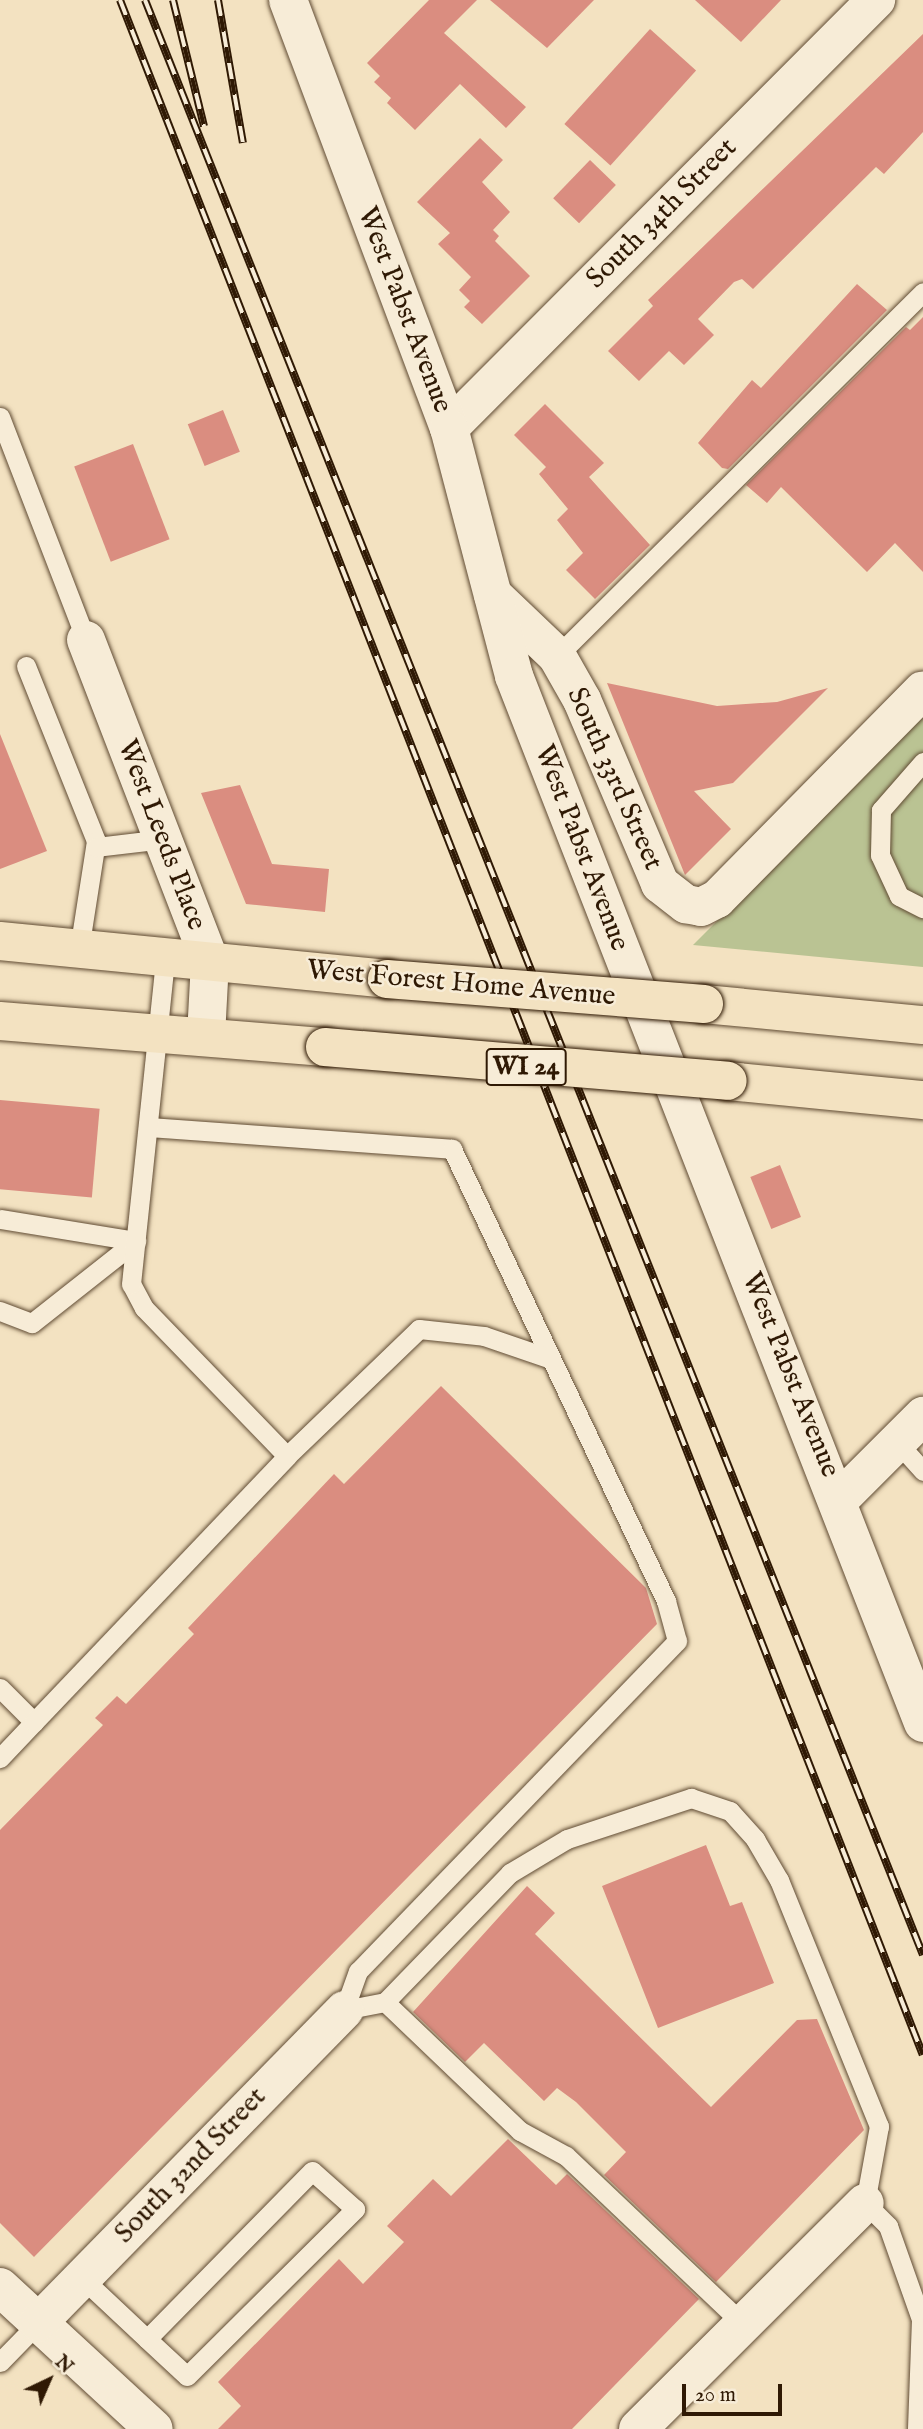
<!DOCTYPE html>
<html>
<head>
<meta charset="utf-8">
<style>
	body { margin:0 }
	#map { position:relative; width:923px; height:2429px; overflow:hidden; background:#f3e2c1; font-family:"IM FELL English",serif }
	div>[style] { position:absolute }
	.green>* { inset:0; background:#bac393 }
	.building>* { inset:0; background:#da8d80; transform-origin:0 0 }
	.roads { filter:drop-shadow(0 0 2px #604b33) drop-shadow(0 0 2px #604b33) }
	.lane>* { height:19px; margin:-9.5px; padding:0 9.5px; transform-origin:9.5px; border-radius:9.5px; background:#f7ecd7 }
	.street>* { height:38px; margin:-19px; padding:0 19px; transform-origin:19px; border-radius:19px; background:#f7ecd7 }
	.secondary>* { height:38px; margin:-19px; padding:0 19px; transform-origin:19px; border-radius:19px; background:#f7ecd7 }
	.primary>* { height:38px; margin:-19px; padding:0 19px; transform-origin:19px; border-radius:19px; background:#f3e2c1 }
	.rail>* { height:8px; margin-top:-4px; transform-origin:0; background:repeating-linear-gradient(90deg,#f7ecd7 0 16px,#2f1904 0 32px); box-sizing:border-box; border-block:2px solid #2f1904 }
	.bridges { filter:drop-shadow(0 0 2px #2f1904) drop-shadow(0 0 2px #2f1904) }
	.primary-bridge>* { height:38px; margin:-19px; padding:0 19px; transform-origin:19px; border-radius:19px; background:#f3e2c1 }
	span { translate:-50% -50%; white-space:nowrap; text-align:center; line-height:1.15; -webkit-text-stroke:5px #f7ecd7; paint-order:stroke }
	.shield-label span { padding:2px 5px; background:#f7ecd7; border:2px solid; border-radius:5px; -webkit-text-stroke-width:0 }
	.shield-label { font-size:26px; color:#2f1904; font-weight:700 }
	.street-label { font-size:28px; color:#2f1904 }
	.north { position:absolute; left:14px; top:2345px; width:70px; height:70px; -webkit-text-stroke:5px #f7ecd7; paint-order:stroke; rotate:44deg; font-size:19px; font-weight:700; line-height:28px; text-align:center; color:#2f1904 }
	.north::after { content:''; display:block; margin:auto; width:24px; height:32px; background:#2f1904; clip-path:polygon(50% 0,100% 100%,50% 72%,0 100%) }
	.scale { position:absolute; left:682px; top:2384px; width:100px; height:32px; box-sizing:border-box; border:4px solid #2f1904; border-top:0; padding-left:9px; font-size:21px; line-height:24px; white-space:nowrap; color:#2f1904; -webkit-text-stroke:5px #f7ecd7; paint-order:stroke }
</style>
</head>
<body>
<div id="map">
	<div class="green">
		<i style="clip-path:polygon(923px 715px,923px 967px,693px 945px)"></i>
	</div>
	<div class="building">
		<i style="clip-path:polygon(429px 0,477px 0,444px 33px,526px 107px,506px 128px,460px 84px,415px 130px,387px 103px,391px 98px,374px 82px,380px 76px,367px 63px)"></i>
		<i style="clip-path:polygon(490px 0,594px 0,547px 48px)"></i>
		<i style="clip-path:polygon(695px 0,781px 0,741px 42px)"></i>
		<i style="left:650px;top:29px;width:62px;height:128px;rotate:42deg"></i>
		<i style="clip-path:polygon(923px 34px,923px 132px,884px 174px,876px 167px,753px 289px,742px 279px,734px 282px,698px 319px,714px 335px,684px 365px,669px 351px,639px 381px,608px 351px,653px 306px,648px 300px)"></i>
		<i style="clip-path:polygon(480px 138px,503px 160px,482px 182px,510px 212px,493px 230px,499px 236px,495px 241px,530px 276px,482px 324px,464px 307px,470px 301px,459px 290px,471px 277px,438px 244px,450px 233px,417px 202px)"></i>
		<i style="left:590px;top:160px;width:36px;height:53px;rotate:44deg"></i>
		<i style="clip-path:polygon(857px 284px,887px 310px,728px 469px,722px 468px,698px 443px,752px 380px,761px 388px)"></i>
		<i style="clip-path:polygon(923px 317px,923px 572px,895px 543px,867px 572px,781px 487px,767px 503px,746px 485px,906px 327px,910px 330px)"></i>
		<i style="clip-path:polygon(545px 404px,604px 463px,589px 477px,650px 545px,595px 599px,566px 570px,583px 553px,557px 520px,568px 509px,539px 474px,546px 467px,514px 435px)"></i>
		<i style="left:223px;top:410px;width:45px;height:38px;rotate:68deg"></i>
		<i style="left:133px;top:444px;width:102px;height:63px;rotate:69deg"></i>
		<i style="clip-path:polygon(607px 683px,717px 706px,777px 702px,828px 688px,733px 783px,694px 791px,731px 829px,685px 875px)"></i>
		<i style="clip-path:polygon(0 734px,47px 851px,0 869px)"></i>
		<i style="clip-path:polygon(240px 785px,272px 864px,329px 869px,325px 912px,246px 904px,201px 793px)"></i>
		<i style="left:0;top:1100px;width:100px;height:89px;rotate:5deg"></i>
		<i style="left:780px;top:1165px;width:56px;height:32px;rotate:68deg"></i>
		<i style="clip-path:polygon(441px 1386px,646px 1588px,657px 1624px,34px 2257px,0 2223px,0 1830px,103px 1725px,95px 1718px,117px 1696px,126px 1704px,194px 1634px,188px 1628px,334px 1474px,344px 1484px)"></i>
		<i style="clip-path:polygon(706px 1845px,730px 1906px,742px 1902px,774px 1983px,658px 2028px,602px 1886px)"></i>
		<i style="clip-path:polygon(527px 1886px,555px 1913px,535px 1934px,711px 2107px,797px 2020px,817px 2019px,864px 2130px,716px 2282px,604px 2175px,626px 2152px,576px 2102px,557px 2088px,544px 2101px,484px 2043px,465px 2062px,413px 2012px)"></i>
		<i style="clip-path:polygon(508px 2139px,556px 2185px,567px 2174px,699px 2299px,572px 2429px,218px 2429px,241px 2406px,218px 2382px,339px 2259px,363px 2284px,404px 2242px,387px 2226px,433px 2179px,451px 2196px)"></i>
	</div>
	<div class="roads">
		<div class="lane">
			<i style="left:0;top:417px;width:239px;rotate:68.9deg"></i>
			<i style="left:557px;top:656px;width:516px;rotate:-44.84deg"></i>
			<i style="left:26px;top:666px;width:188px;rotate:68.2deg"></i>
			<i style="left:96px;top:841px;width:109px;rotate:98.9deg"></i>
			<i style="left:923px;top:762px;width:64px;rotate:131.2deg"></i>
			<i style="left:881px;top:810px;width:45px;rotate:91.3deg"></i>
			<i style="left:880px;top:855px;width:45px;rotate:65.1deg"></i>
			<i style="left:899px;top:896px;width:27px;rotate:27deg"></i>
			<i style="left:96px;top:847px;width:67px;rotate:-6.8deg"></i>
			<i style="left:148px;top:1127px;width:305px;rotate:4.1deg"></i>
			<i style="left:452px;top:1149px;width:500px;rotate:64.66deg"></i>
			<i style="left:666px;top:1601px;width:41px;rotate:74.6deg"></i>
			<i style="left:677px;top:1641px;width:459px;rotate:134deg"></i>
			<i style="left:358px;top:1971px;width:41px;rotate:109.7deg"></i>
			<i style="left:0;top:1219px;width:138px;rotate:9.2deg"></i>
			<i style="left:0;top:1311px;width:34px;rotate:21deg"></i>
			<i style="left:32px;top:1323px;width:132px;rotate:-38.3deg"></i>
			<i style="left:897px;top:1442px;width:39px;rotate:48deg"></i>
			<i style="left:287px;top:1456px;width:183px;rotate:-43.9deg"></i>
			<i style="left:419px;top:1329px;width:65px;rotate:6.1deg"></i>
			<i style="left:484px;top:1336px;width:71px;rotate:18.9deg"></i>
			<i style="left:0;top:1688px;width:48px;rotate:45deg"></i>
			<i style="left:34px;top:1722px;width:50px;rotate:133.4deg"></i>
			<i style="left:34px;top:1722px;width:367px;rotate:-46.4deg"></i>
			<i style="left:287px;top:1456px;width:206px;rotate:-134deg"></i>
			<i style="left:144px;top:1308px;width:27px;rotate:-118deg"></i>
			<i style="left:131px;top:1284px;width:328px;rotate:-84deg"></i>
			<i style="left:385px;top:2002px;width:187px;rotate:43.7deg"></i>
			<i style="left:520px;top:2131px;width:52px;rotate:28.5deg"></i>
			<i style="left:566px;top:2156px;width:244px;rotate:43.5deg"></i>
			<i style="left:344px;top:2010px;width:42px;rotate:-11deg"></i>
			<i style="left:385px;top:2002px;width:180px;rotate:-45.9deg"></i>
			<i style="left:510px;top:1873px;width:66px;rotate:-30.8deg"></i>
			<i style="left:567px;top:1839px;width:131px;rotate:-18.3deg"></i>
			<i style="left:691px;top:1798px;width:41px;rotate:18.4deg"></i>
			<i style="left:730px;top:1811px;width:38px;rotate:48deg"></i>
			<i style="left:755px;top:1839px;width:48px;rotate:59.7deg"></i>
			<i style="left:779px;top:1880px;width:266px;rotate:67.9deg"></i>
			<i style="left:879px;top:2126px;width:78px;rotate:100.3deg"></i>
			<i style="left:865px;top:2203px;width:33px;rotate:45deg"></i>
			<i style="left:888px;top:2226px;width:99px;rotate:70.5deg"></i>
			<i style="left:921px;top:2319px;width:110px;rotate:92.1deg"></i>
			<i style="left:82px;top:2278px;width:89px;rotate:43.2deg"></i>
			<i style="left:147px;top:2339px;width:54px;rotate:42.8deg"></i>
			<i style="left:187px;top:2376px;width:237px;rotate:-44.8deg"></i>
			<i style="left:355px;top:2209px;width:57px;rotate:-138.5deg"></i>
			<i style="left:312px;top:2171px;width:235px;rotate:134.5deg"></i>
			<i style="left:0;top:2362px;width:54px;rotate:-45.7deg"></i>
		</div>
		<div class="street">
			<i style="left:449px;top:428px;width:605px;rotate:-45.07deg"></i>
			<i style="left:493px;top:595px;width:88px;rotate:43.6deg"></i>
			<i style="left:557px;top:656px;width:51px;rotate:60.4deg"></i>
			<i style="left:582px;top:700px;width:200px;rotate:67deg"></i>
			<i style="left:660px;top:884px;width:33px;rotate:38deg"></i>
			<i style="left:686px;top:904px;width:15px;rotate:11deg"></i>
			<i style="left:701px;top:907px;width:18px;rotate:-27deg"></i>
			<i style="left:717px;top:899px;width:293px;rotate:-45.4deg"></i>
			<i style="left:86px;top:640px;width:345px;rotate:68.9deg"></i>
			<i style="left:210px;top:962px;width:73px;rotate:93.1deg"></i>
			<i style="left:839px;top:1500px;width:119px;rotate:-45deg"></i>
			<i style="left:0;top:2287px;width:209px;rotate:42.7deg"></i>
			<i style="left:38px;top:2323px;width:438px;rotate:-45.6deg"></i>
			<i style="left:638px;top:2429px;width:320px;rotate:-44.9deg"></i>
		</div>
		<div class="secondary">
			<i style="left:288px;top:0;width:457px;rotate:69.4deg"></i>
			<i style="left:449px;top:428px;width:256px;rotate:75.3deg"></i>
			<i style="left:514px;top:676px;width:1124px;rotate:68.66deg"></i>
		</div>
		<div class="primary">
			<i style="left:0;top:941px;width:389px;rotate:5.6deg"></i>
			<i style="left:704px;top:1004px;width:220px;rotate:5.5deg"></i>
			<i style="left:0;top:1021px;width:326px;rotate:4.6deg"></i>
			<i style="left:728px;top:1081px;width:196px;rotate:5.6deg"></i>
		</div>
	</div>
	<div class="rail">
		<i style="left:120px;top:0;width:2206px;rotate:68.66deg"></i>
		<i style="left:145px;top:0;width:2104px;rotate:68.3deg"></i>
		<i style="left:173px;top:0;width:130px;rotate:76.2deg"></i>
		<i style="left:218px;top:0;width:145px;rotate:80.1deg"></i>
	</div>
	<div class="bridges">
		<div class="primary-bridge">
			<i style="left:387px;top:979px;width:318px;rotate:4.5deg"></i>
			<i style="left:325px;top:1047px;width:404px;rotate:4.8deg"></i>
		</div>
	</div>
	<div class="shield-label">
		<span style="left:526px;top:1067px">WI 24</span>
	</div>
	<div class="street-label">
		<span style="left:662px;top:214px;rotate:-45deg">South 34th Street</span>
		<span style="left:404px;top:310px;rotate:69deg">West Pabst Avenue</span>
		<span style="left:614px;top:779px;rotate:66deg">South 33rd Street</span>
		<span style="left:161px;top:835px;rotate:69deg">West Leeds Place</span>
		<span style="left:581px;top:848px;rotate:69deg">West Pabst Avenue</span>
		<span style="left:461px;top:984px;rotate:5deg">West Forest Home Avenue</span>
		<span style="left:790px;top:1375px;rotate:68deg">West Pabst Avenue</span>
		<span style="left:191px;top:2166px;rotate:-46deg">South 32nd Street</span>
	</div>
	<div class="north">N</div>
	<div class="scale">20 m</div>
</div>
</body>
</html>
